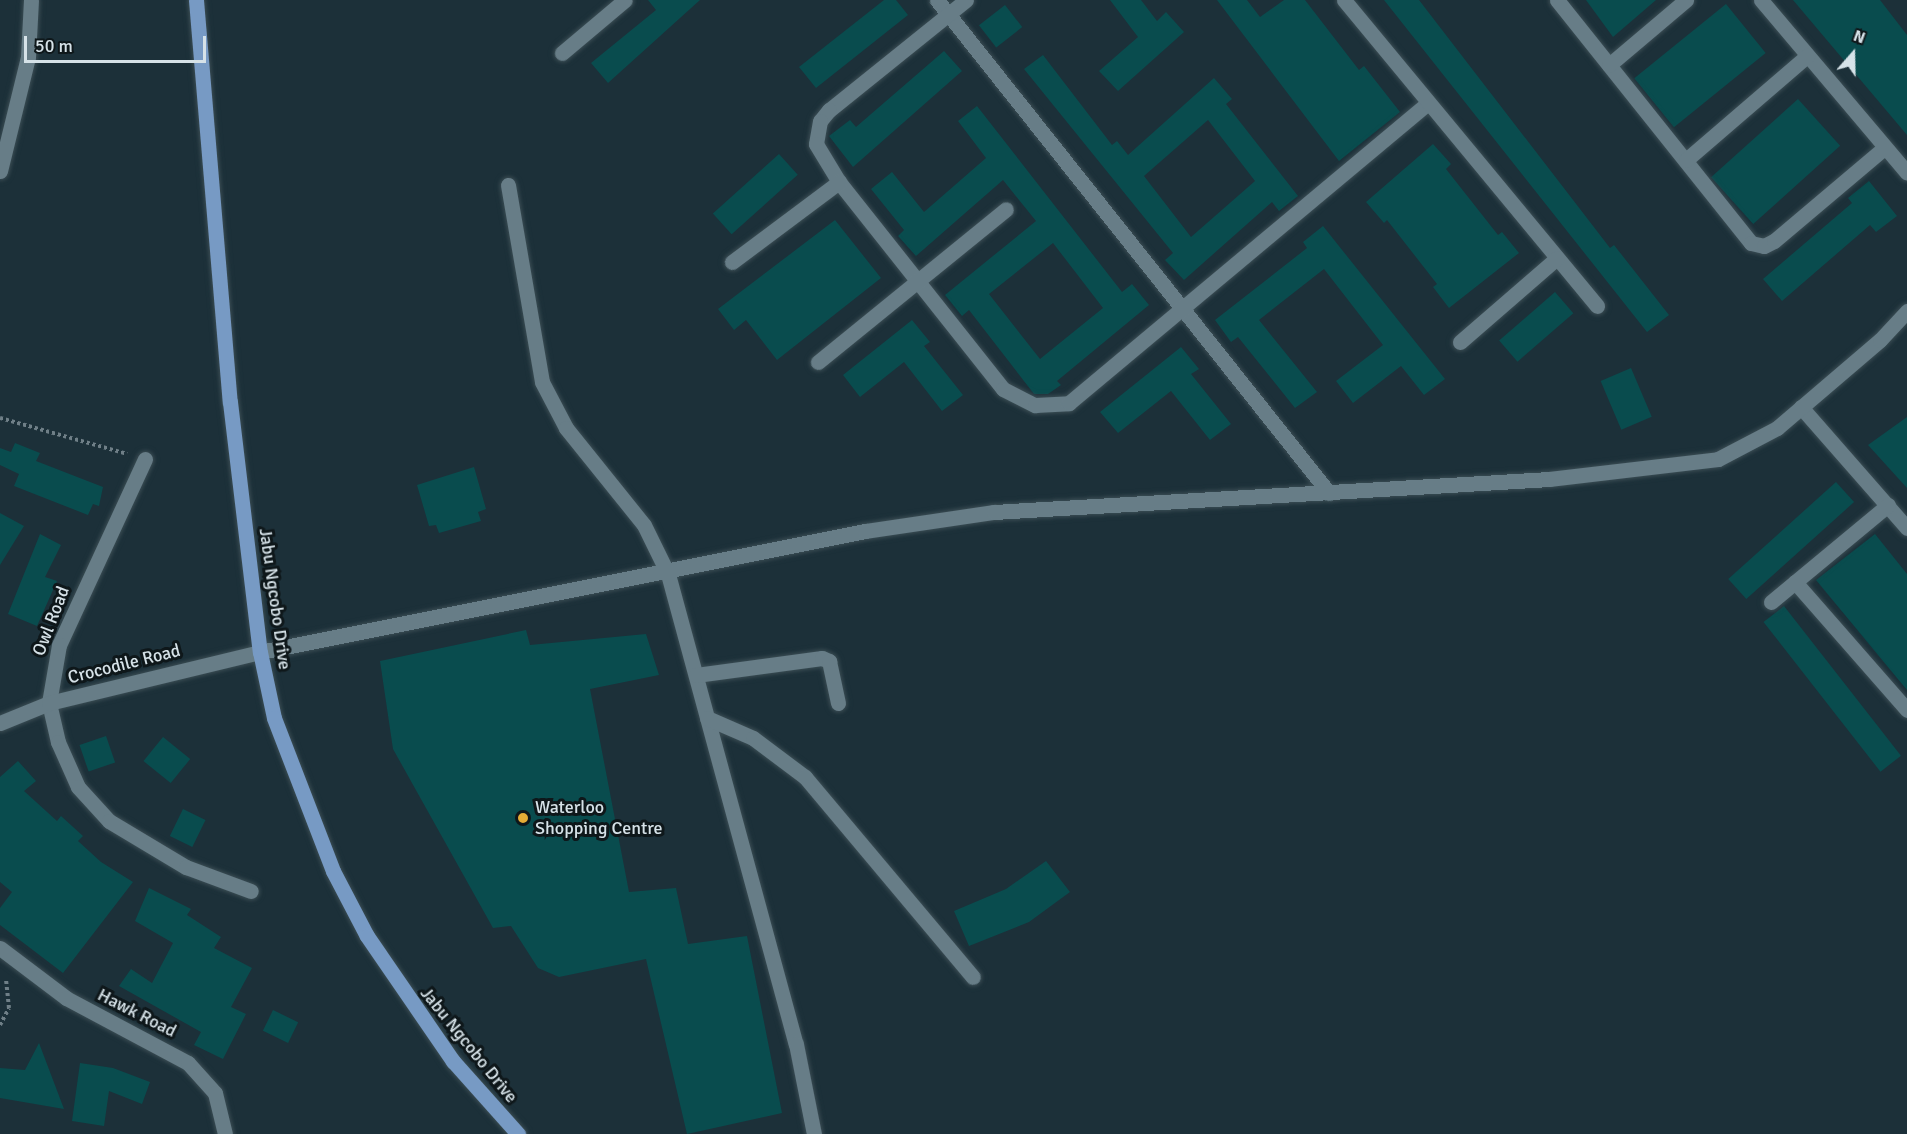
<!DOCTYPE html>
<html>
<head>
<meta charset="utf-8">
<style>
	body { margin:0 }
	#map { position:relative; width:1907px; height:1134px; overflow:hidden; background:#1c3039; font-family:Signika,sans-serif }
	div>[style] { position:absolute }
	.building>* { inset:0; background:#094c4e; transform-origin:0 0 }
	.path>* { height:4px; margin-top:-2px; transform-origin:0; background:repeating-linear-gradient(90deg,#6f7f87 0 3px,transparent 0 6px) }
	.roads { filter:drop-shadow(0 0 2px #3b4d54) drop-shadow(0 0 2px #3b4d54) }
	.minor>* { height:15px; margin:-7.5px; padding:0 7.5px; transform-origin:7.5px; border-radius:7.5px; background:#677d87 }
	.major>* { height:15px; margin:-7.5px; padding:0 7.5px; transform-origin:7.5px; border-radius:7.5px; background:#779ac4 }
	.dots>* { width:16px; height:16px; translate:-50% -50%; box-sizing:border-box; border:3px solid #0e171a; border-radius:50% }
	span { translate:-50% -50%; white-space:nowrap; text-align:center; line-height:1.15; -webkit-text-stroke:6px #0e171a; paint-order:stroke }
	.street-label { font-size:18px; color:#d6e2e8 }
	.poi-label { font-size:18px; color:#d6e2e8 }
	.left { translate:0 -50%; text-align:left }
	.north { position:absolute; left:1823px; top:24px; width:60px; height:60px; -webkit-text-stroke:4px #0e171a; paint-order:stroke; rotate:20deg; font-size:16px; font-weight:700; line-height:24px; text-align:center; color:#d6e2e8 }
	.north::after { content:''; display:block; margin:auto; width:21px; height:27px; background:#d6e2e8; clip-path:polygon(50% 0,100% 100%,50% 72%,0 100%) }
	.scale { position:absolute; left:24px; top:36px; width:182px; height:27px; box-sizing:border-box; border:3px solid #d6e2e8; border-top:0; padding-left:8px; font-size:18px; line-height:21px; white-space:nowrap; color:#d6e2e8; -webkit-text-stroke:4px #0e171a; paint-order:stroke }
</style>
</head>
<body>
<div id="map">
	<div class="building">
		<i style="clip-path:polygon(648px 0,700px 0,608px 83px,591px 63px,656px 10px)"></i>
		<i style="clip-path:polygon(884px 0,896px 0,908px 15px,816px 88px,799px 67px)"></i>
		<i style="clip-path:polygon(1110px 0,1141px 0,1157px 21px,1166px 12px,1184px 32px,1118px 91px,1099px 71px,1138px 37px)"></i>
		<i style="clip-path:polygon(1217px 0,1247px 0,1260px 17px,1284px 0,1305px 0,1359px 70px,1364px 66px,1400px 112px,1339px 161px)"></i>
		<i style="clip-path:polygon(1384px 0,1419px 0,1610px 248px,1614px 245px,1669px 315px,1647px 332px)"></i>
		<i style="clip-path:polygon(1586px 0,1656px 0,1613px 37px)"></i>
		<i style="clip-path:polygon(1793px 0,1880px 0,1907px 35px,1907px 135px)"></i>
		<i style="left:1726px;top:4px;width:63px;height:118px;rotate:51deg"></i>
		<i style="left:1005px;top:5px;width:28px;height:33px;rotate:52deg"></i>
		<i style="clip-path:polygon(944px 51px,962px 71px,853px 167px,829px 136px,850px 120px,856px 127px)"></i>
		<i style="clip-path:polygon(evenodd,1043px 55px,1112px 145px,1117px 141px,1128px 155px,1214px 78px,1232px 99px,1226px 104px,1298px 196px,1279px 211px,1272px 202px,1184px 280px,1165px 260px,1173px 253px,1024px 69px,1043px 55px,1208px 120px,1255px 181px,1191px 237px,1144px 176px,1208px 120px)"></i>
		<i style="left:1798px;top:99px;width:63px;height:117px;rotate:48deg"></i>
		<i style="clip-path:polygon(evenodd,977px 106px,1122px 292px,1132px 284px,1149px 305px,1057px 381px,1061px 385px,1048px 394px,1034px 394px,969px 310px,962px 316px,945px 295px,1036px 221px,1003px 180px,916px 256px,898px 236px,904px 230px,871px 189px,892px 172px,924px 212px,986px 158px,958px 121px,977px 106px,1053px 243px,1103px 308px,1040px 359px,989px 294px,1053px 243px)"></i>
		<i style="clip-path:polygon(1433px 144px,1451px 164px,1446px 169px,1498px 235px,1502px 232px,1519px 253px,1449px 308px,1433px 287px,1437px 284px,1387px 220px,1384px 223px,1366px 202px)"></i>
		<i style="left:779px;top:154px;width:28px;height:89px;rotate:48deg"></i>
		<i style="clip-path:polygon(1869px 181px,1897px 216px,1876px 232px,1870px 225px,1782px 301px,1763px 279px,1852px 203px,1848px 198px)"></i>
		<i style="clip-path:polygon(835px 220px,881px 278px,777px 360px,746px 320px,734px 330px,718px 309px)"></i>
		<i style="clip-path:polygon(1323px 226px,1445px 379px,1424px 395px,1401px 366px,1353px 403px,1336px 381px,1383px 345px,1324px 269px,1259px 320px,1317px 392px,1295px 408px,1238px 337px,1231px 342px,1215px 320px,1307px 248px,1303px 242px)"></i>
		<i style="left:1555px;top:292px;width:28px;height:74px;rotate:49deg"></i>
		<i style="clip-path:polygon(912px 320px,930px 342px,924px 346px,963px 395px,942px 411px,904px 362px,860px 397px,843px 375px)"></i>
		<i style="clip-path:polygon(1181px 347px,1199px 369px,1191px 374px,1231px 424px,1210px 440px,1171px 391px,1118px 433px,1100px 412px)"></i>
		<i style="left:1631px;top:368px;width:53px;height:33px;rotate:67deg"></i>
		<i style="clip-path:polygon(1907px 417px,1907px 488px,1868px 445px)"></i>
		<i style="clip-path:polygon(15px 443px,40px 453px,36px 461px,103px 487px,99px 506px,93px 504px,88px 515px,14px 486px,19px 474px,0 465px,0 448px,11px 452px)"></i>
		<i style="clip-path:polygon(474px 467px,486px 509px,478px 512px,481px 521px,439px 533px,436px 525px,429px 526px,417px 485px)"></i>
		<i style="left:1836px;top:482px;width:27px;height:145px;rotate:48deg"></i>
		<i style="clip-path:polygon(0 513px,24px 526px,0 565px)"></i>
		<i style="clip-path:polygon(40px 534px,61px 545px,45px 577px,57px 581px,37px 626px,8px 614px)"></i>
		<i style="clip-path:polygon(1875px 534px,1907px 574px,1907px 690px,1816px 580px)"></i>
		<i style="left:1784px;top:606px;width:190px;height:26px;rotate:52deg"></i>
		<i style="clip-path:polygon(526px 630px,530px 645px,646px 634px,659px 675px,590px 689px,629px 892px,676px 888px,688px 944px,747px 936px,782px 1113px,687px 1134px,646px 959px,559px 977px,538px 968px,511px 926px,493px 928px,393px 749px,380px 661px)"></i>
		<i style="left:106px;top:736px;width:28px;height:28px;rotate:71deg"></i>
		<i style="left:163px;top:737px;width:35px;height:31px;rotate:39deg"></i>
		<i style="clip-path:polygon(18px 761px,36px 781px,24px 791px,57px 821px,61px 816px,83px 836px,78px 841px,101px 862px,133px 882px,63px 973px,0 925px,0 908px,12px 892px,0 882px,0 777px)"></i>
		<i style="left:183px;top:809px;width:25px;height:30px;rotate:26deg"></i>
		<i style="clip-path:polygon(1046px 861px,1070px 892px,1029px 922px,969px 946px,954px 911px,1006px 889px)"></i>
		<i style="clip-path:polygon(149px 888px,191px 909px,187px 915px,221px 937px,214px 948px,252px 968px,231px 1007px,246px 1014px,223px 1059px,194px 1045px,201px 1032px,119px 986px,131px 969px,152px 983px,173px 943px,135px 921px)"></i>
		<i style="left:273px;top:1010px;width:28px;height:23px;rotate:26deg"></i>
		<i style="clip-path:polygon(39px 1043px,64px 1109px,0 1098px,0 1068px,25px 1070px)"></i>
		<i style="clip-path:polygon(80px 1063px,113px 1068px,150px 1082px,142px 1104px,109px 1091px,104px 1126px,72px 1121px)"></i>
	</div>
	<div class="path">
		<i style="left:0;top:418px;width:132px;rotate:15.8deg"></i>
		<i style="left:0;top:1025px;width:19px;rotate:-62deg"></i>
		<i style="left:9px;top:1008px;width:30px;rotate:-96deg"></i>
	</div>
	<div class="roads">
		<div class="minor">
			<i style="left:937px;top:0;width:630px;rotate:51.51deg"></i>
			<i style="left:966px;top:0;width:176px;rotate:141.2deg"></i>
			<i style="left:829px;top:110px;width:14px;rotate:129deg"></i>
			<i style="left:820px;top:121px;width:23px;rotate:100deg"></i>
			<i style="left:816px;top:144px;width:44px;rotate:58.8deg"></i>
			<i style="left:839px;top:182px;width:264px;rotate:51.6deg"></i>
			<i style="left:1003px;top:389px;width:36px;rotate:27deg"></i>
			<i style="left:1035px;top:405px;width:34px;rotate:-3deg"></i>
			<i style="left:1069px;top:403px;width:465px;rotate:-39.9deg"></i>
			<i style="left:1344px;top:0;width:397px;rotate:50.4deg"></i>
			<i style="left:1557px;top:0;width:311px;rotate:51.4deg"></i>
			<i style="left:1751px;top:243px;width:13px;rotate:13deg"></i>
			<i style="left:1764px;top:246px;width:11px;rotate:-27deg"></i>
			<i style="left:1774px;top:241px;width:143px;rotate:-40.2deg"></i>
			<i style="left:1761px;top:0;width:226px;rotate:49.8deg"></i>
			<i style="left:562px;top:53px;width:82px;rotate:-40.1deg"></i>
			<i style="left:1609px;top:65px;width:101px;rotate:-40.2deg"></i>
			<i style="left:1686px;top:160px;width:160px;rotate:-40.7deg"></i>
			<i style="left:0;top:171px;width:117px;rotate:-76.2deg"></i>
			<i style="left:28px;top:57px;width:57px;rotate:-87deg"></i>
			<i style="left:508px;top:185px;width:200px;rotate:80.2deg"></i>
			<i style="left:542px;top:382px;width:52px;rotate:62.4deg"></i>
			<i style="left:566px;top:428px;width:124px;rotate:51.2deg"></i>
			<i style="left:644px;top:525px;width:55px;rotate:63.9deg"></i>
			<i style="left:668px;top:574px;width:487px;rotate:74.8deg"></i>
			<i style="left:796px;top:1044px;width:92px;rotate:78.7deg"></i>
			<i style="left:732px;top:262px;width:134px;rotate:-36.8deg"></i>
			<i style="left:1460px;top:342px;width:128px;rotate:-40.9deg"></i>
			<i style="left:818px;top:362px;width:242px;rotate:-39.1deg"></i>
			<i style="left:1801px;top:407px;width:161px;rotate:48.8deg"></i>
			<i style="left:145px;top:459px;width:205px;rotate:114.8deg"></i>
			<i style="left:59px;top:645px;width:59px;rotate:99.8deg"></i>
			<i style="left:49px;top:703px;width:40px;rotate:77deg"></i>
			<i style="left:58px;top:742px;width:49px;rotate:66deg"></i>
			<i style="left:78px;top:787px;width:46px;rotate:47.6deg"></i>
			<i style="left:109px;top:821px;width:90px;rotate:30.9deg"></i>
			<i style="left:186px;top:867px;width:69px;rotate:20.3deg"></i>
			<i style="left:1795px;top:582px;width:170px;rotate:48.8deg"></i>
			<i style="left:1771px;top:602px;width:152px;rotate:-39.7deg"></i>
			<i style="left:696px;top:675px;width:127px;rotate:-7.7deg"></i>
			<i style="left:822px;top:658px;width:8px;rotate:23deg"></i>
			<i style="left:829px;top:661px;width:43px;rotate:77.9deg"></i>
			<i style="left:707px;top:718px;width:50px;rotate:23.5deg"></i>
			<i style="left:753px;top:738px;width:65px;rotate:36.9deg"></i>
			<i style="left:805px;top:777px;width:261px;rotate:50deg"></i>
			<i style="left:0;top:723px;width:53px;rotate:-22.2deg"></i>
			<i style="left:49px;top:703px;width:217px;rotate:-13.6deg"></i>
			<i style="left:260px;top:652px;width:617px;rotate:-11.31deg"></i>
			<i style="left:865px;top:531px;width:130px;rotate:-8.4deg"></i>
			<i style="left:994px;top:512px;width:556px;rotate:-3.4deg"></i>
			<i style="left:1549px;top:479px;width:170px;rotate:-6.7deg"></i>
			<i style="left:1718px;top:459px;width:67px;rotate:-27.7deg"></i>
			<i style="left:1777px;top:428px;width:135px;rotate:-40.5deg"></i>
			<i style="left:1880px;top:340px;width:40px;rotate:-47deg"></i>
			<i style="left:0;top:948px;width:83px;rotate:37.1deg"></i>
			<i style="left:66px;top:998px;width:138px;rotate:28deg"></i>
			<i style="left:188px;top:1063px;width:40px;rotate:48deg"></i>
			<i style="left:215px;top:1093px;width:42px;rotate:76.3deg"></i>
		</div>
		<div class="major">
			<i style="left:196px;top:0;width:403px;rotate:85.2deg"></i>
			<i style="left:230px;top:402px;width:252px;rotate:83.2deg"></i>
			<i style="left:260px;top:652px;width:67px;rotate:78deg"></i>
			<i style="left:274px;top:718px;width:164px;rotate:68.9deg"></i>
			<i style="left:333px;top:871px;width:73px;rotate:62.4deg"></i>
			<i style="left:367px;top:936px;width:152px;rotate:55.5deg"></i>
			<i style="left:453px;top:1061px;width:98px;rotate:48.3deg"></i>
		</div>
	</div>
	<div class="dots">
		<i style="left:523px;top:818px;background:#e5ad36"></i>
	</div>
	<div class="street-label">
		<span style="left:275px;top:599px;rotate:82deg">Jabu Ngcobo Drive</span>
		<span style="left:51px;top:621px;rotate:-69deg">Owl Road</span>
		<span style="left:124px;top:664px;rotate:-14deg">Crocodile Road</span>
		<span style="left:137px;top:1013px;rotate:27deg">Hawk Road</span>
		<span style="left:469px;top:1045px;rotate:51deg">Jabu Ngcobo Drive</span>
	</div>
	<div class="poi-label">
		<span class="left" style="left:535px;top:818px">Waterloo<br>Shopping Centre</span>
	</div>
	<div class="north">N</div>
	<div class="scale">50 m</div>
</div>
</body>
</html>
